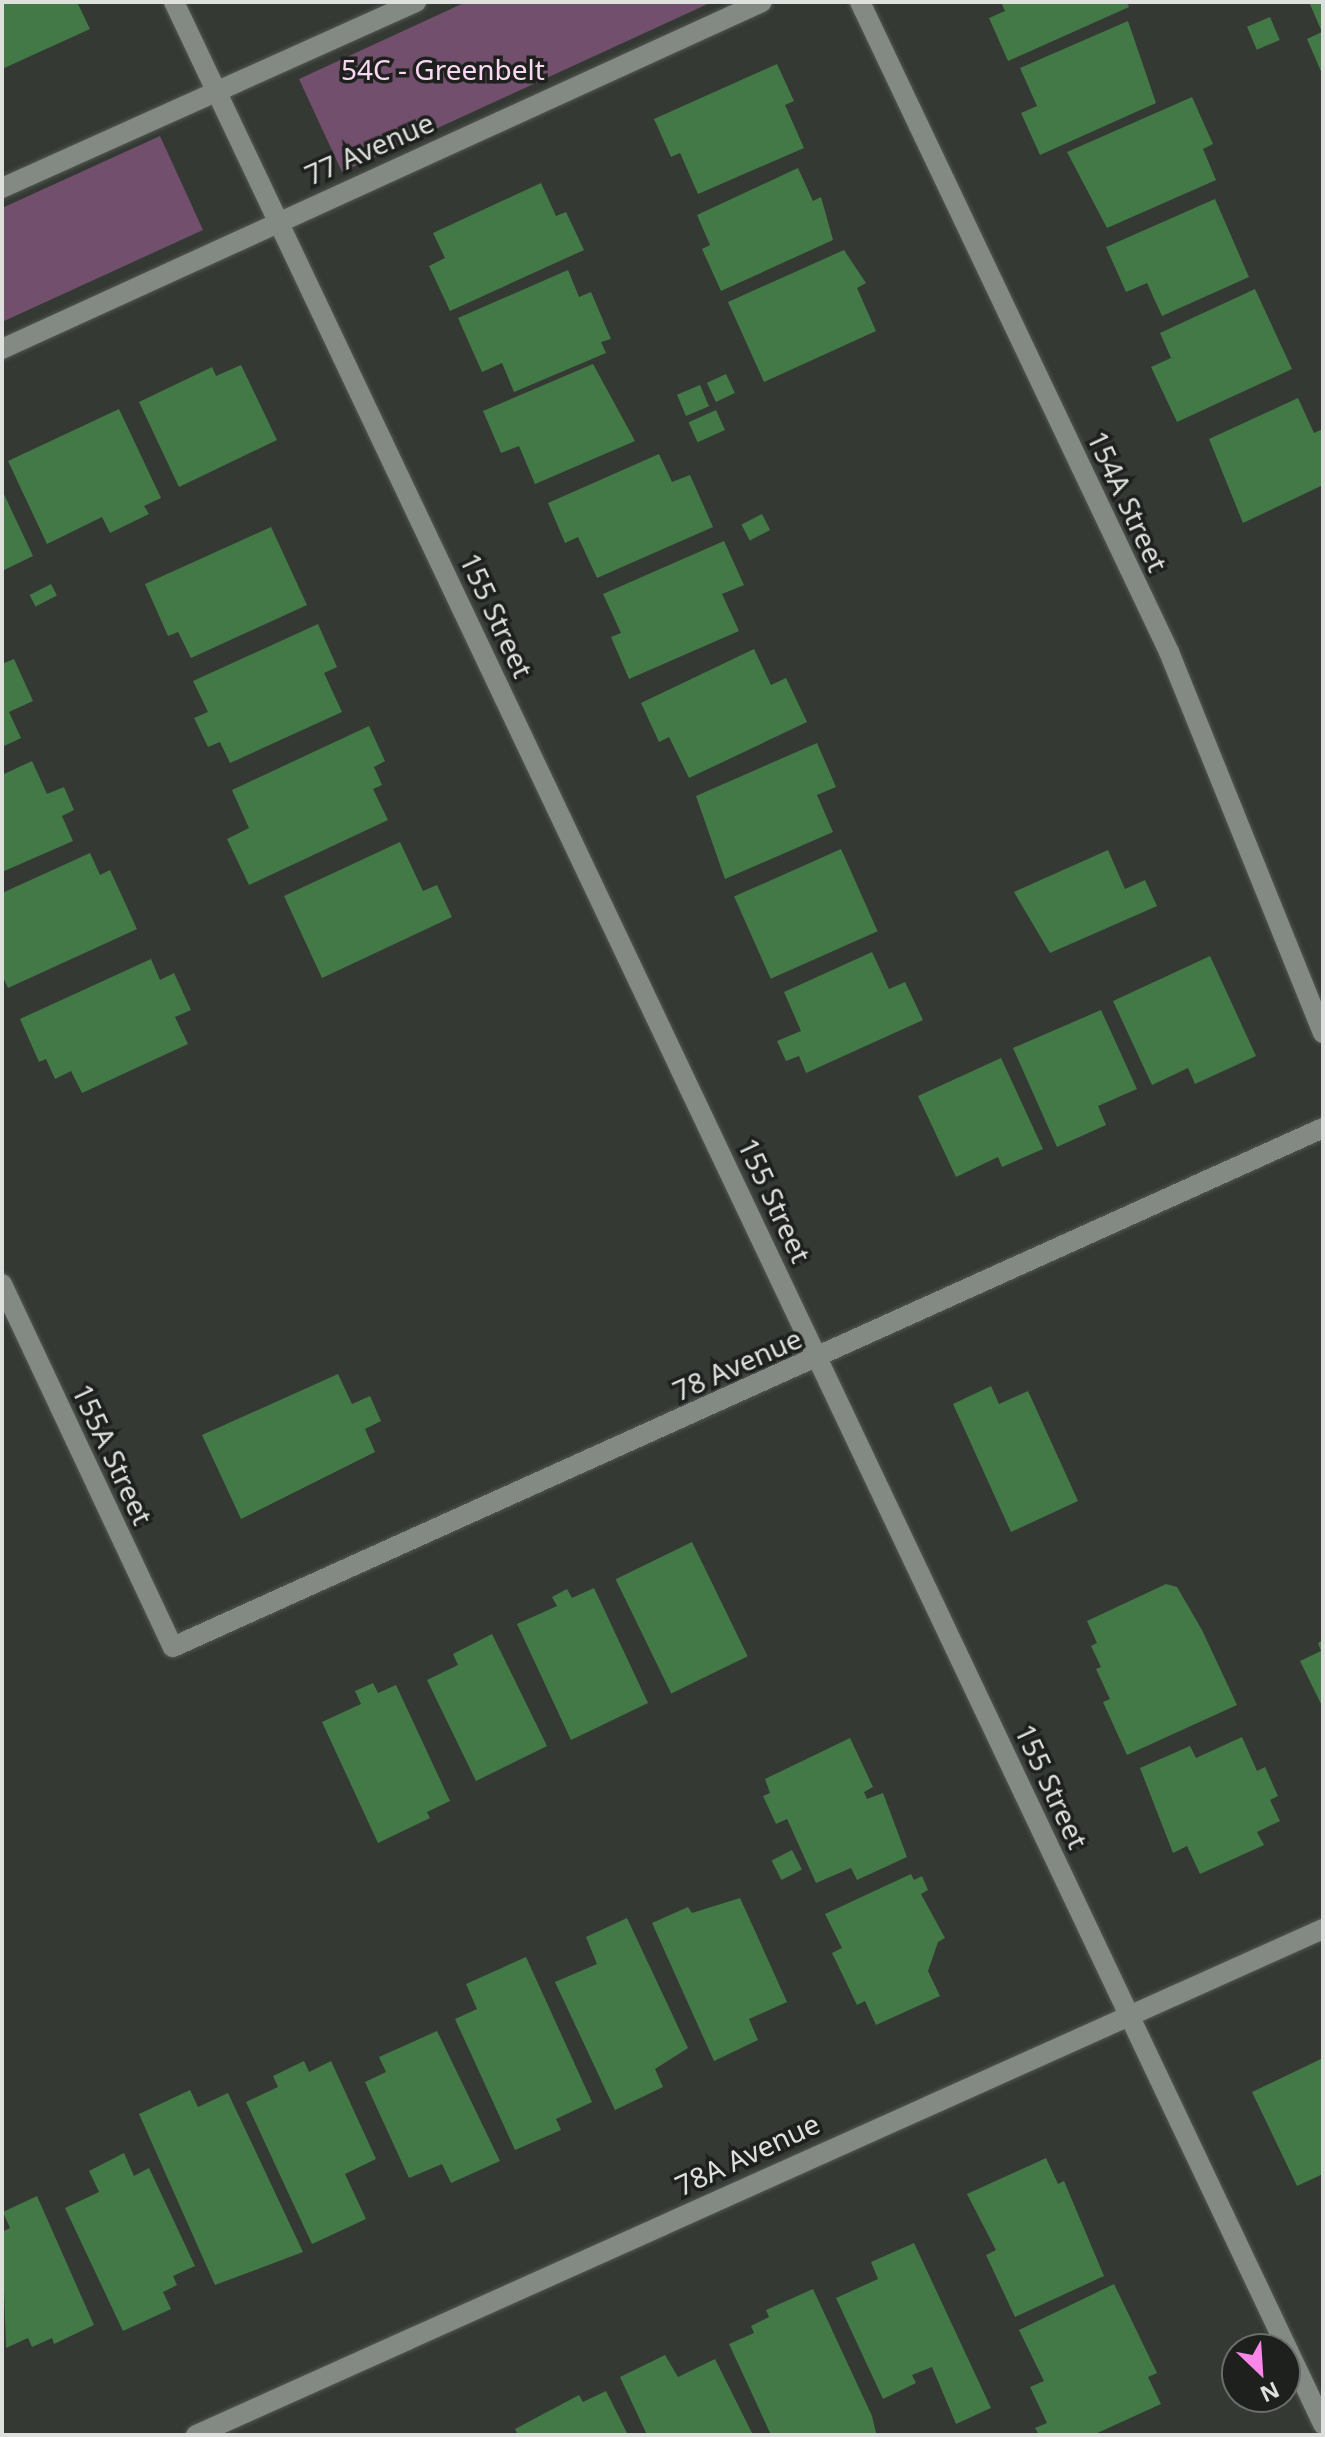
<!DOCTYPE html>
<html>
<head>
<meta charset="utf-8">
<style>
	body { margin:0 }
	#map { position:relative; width:1325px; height:2437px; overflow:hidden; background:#343934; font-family:"Noto Sans",sans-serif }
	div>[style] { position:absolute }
	.green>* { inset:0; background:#724f6c }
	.building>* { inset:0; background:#437946; transform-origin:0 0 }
	.roads { filter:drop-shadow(0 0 2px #525652) drop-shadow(0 0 2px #525652) }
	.minor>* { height:20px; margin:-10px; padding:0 10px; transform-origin:10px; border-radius:10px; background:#838983 }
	span { translate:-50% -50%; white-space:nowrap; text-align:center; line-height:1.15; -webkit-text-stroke:7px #1d201d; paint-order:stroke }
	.park-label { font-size:28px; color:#f9d7f2 }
	.street-label { font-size:28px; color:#dde0dd }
	.frame { position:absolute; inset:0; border:4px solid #dde0dd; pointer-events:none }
	.north { position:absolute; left:1221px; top:2333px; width:80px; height:80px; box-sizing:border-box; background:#1d201d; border:2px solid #6a6d6a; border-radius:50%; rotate:155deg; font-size:22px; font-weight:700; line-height:32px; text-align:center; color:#dde0dd }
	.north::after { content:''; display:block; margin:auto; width:28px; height:36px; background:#f987e9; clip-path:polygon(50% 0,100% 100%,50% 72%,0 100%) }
</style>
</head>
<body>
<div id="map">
	<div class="green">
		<i style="clip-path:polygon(466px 2px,712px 2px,342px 172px,299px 79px)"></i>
		<i style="clip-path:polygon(160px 136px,203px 230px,2px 322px,2px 208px)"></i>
	</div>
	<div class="building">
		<i style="clip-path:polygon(2px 2px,77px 2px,90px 29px,2px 69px)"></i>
		<i style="clip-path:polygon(1001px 2px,1127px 2px,1129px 7px,1008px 61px,989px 18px,1005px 11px)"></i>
		<i style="clip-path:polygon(1309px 2px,1323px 2px,1323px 76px,1307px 39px,1322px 32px)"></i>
		<i style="left:1270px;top:17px;width:25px;height:25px;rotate:67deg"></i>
		<i style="clip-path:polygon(1128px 21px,1156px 103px,1040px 155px,1021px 113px,1037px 106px,1020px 68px)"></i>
		<i style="clip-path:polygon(777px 64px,794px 101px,785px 105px,804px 148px,698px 194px,680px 153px,671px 157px,654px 119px)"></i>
		<i style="clip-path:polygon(1192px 97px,1213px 144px,1203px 149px,1216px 180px,1107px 228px,1067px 152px)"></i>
		<i style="clip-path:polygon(798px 168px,813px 201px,821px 197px,833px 240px,721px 291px,702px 249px,710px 245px,697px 215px)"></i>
		<i style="clip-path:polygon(541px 183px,556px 216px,566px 212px,584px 250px,450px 311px,429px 266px,445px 258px,433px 233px)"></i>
		<i style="clip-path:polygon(1215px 199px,1249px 277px,1162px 316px,1147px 283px,1126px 292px,1106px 247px)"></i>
		<i style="clip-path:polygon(844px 250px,866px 283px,857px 288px,876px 331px,764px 382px,728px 302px)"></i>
		<i style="clip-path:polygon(568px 270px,579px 297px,591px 292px,611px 339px,601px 342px,606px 353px,514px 392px,502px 363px,482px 372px,458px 318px)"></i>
		<i style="clip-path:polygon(1255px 289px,1292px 369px,1177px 422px,1151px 367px,1171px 358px,1160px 333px)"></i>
		<i style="clip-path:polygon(593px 364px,635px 441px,535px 484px,519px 446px,501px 453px,483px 411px)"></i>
		<i style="clip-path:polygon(241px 365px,277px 440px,179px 487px,139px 402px,212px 367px,216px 376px)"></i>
		<i style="left:726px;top:374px;width:21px;height:21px;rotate:65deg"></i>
		<i style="left:700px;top:385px;width:23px;height:25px;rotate:67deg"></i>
		<i style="clip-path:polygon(1298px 398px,1314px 433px,1323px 429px,1323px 485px,1243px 523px,1209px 439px)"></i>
		<i style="clip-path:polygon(119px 409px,161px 498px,144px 506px,149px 514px,110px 533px,102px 517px,47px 544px,8px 461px)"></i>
		<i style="left:716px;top:410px;width:22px;height:30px;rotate:66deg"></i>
		<i style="clip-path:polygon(659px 454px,672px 482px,690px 475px,713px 527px,597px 578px,578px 537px,565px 543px,548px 503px)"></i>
		<i style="clip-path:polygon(2px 490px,33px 556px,2px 571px)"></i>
		<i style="left:762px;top:514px;width:18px;height:23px;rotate:63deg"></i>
		<i style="clip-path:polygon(271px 527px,307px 605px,191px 658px,178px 632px,168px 636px,145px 584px)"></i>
		<i style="clip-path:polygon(724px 541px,744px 585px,722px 594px,739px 631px,629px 679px,611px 637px,621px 633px,603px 594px)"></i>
		<i style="left:51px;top:584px;width:13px;height:24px;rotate:63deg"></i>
		<i style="clip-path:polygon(318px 624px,337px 667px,324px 673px,342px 712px,230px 763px,220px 742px,208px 747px,194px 718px,208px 712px,193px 681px)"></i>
		<i style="clip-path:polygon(754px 649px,771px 685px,786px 678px,807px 722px,689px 778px,669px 737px,659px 742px,641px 703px)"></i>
		<i style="clip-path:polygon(14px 659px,33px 701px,9px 712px,21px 738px,2px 747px,2px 664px)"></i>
		<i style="clip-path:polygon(369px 726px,385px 761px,374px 767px,382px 785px,373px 789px,388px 820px,249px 885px,227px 839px,249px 828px,232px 790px)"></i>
		<i style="clip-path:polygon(817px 743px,836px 787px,817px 795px,833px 832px,725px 879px,696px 796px)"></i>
		<i style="clip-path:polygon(32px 761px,47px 794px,64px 787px,74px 810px,62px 816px,73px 841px,2px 872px,2px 775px)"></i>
		<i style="clip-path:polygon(400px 842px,423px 891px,437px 885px,452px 917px,322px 978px,284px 896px)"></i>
		<i style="left:841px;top:849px;width:90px;height:117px;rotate:66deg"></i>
		<i style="clip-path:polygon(1108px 850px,1125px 889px,1145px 880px,1157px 906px,1050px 953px,1014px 892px)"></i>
		<i style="clip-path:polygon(90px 853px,100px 875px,110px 870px,137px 929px,8px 988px,2px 975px,2px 893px)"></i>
		<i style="clip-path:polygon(872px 952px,889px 989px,905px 982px,923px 1020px,806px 1073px,799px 1056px,786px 1061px,777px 1041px,801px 1031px,784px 992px)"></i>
		<i style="clip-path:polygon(1210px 956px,1256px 1056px,1195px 1084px,1188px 1068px,1152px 1085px,1113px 1001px)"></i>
		<i style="clip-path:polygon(151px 959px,160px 980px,174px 973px,191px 1010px,175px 1017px,188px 1044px,82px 1093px,71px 1071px,55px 1079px,46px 1059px,39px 1062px,20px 1019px)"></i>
		<i style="clip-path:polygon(1101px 1010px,1137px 1089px,1098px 1106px,1106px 1125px,1057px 1147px,1013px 1048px)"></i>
		<i style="clip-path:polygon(1001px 1058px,1043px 1149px,1002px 1167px,998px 1157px,956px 1177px,918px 1096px)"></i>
		<i style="clip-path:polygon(338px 1374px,352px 1404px,370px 1396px,381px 1421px,365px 1429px,375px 1452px,241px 1519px,202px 1435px)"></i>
		<i style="clip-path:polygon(991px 1386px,999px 1404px,1028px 1391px,1078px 1501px,1011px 1532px,953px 1404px)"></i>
		<i style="left:692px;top:1542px;width:127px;height:85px;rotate:64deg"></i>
		<i style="clip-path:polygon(1166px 1584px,1177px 1587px,1202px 1630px,1237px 1705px,1127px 1755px,1103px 1702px,1110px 1699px,1096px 1669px,1101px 1667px,1091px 1646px,1097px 1643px,1087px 1621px)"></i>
		<i style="clip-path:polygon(594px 1588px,648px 1703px,571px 1740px,517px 1624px,557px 1606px,552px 1597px,567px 1589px,572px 1598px)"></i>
		<i style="clip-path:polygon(492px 1634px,547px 1746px,476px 1781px,427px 1680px,458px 1665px,453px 1654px)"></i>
		<i style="clip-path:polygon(1323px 1640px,1323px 1708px,1300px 1661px,1321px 1651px,1318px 1643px)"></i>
		<i style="clip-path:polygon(373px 1683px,378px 1693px,396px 1685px,450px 1801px,427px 1812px,430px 1818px,378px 1843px,322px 1722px,361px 1704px,355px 1691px)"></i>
		<i style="clip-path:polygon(1242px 1737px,1257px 1771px,1265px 1767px,1278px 1796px,1270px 1800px,1280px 1821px,1257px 1832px,1264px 1845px,1200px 1874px,1187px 1846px,1173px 1853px,1140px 1768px,1190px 1746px,1196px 1758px)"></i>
		<i style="clip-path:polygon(850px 1738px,873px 1787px,864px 1792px,867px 1799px,883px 1793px,907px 1857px,857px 1880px,851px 1868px,816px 1883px,787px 1819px,776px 1824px,763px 1796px,770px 1793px,765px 1779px)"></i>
		<i style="left:792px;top:1850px;width:22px;height:23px;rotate:63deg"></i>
		<i style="clip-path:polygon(911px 1874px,914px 1880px,922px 1876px,928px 1890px,921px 1894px,945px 1938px,938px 1942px,928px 1971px,940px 1996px,876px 2025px,865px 2001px,857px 2005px,832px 1953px,842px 1948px,825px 1914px)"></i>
		<i style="clip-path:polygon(740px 1898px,787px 2002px,749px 2019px,758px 2040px,714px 2061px,652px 1923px,688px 1907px,692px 1913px)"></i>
		<i style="clip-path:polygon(627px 1918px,688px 2048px,655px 2069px,663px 2087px,615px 2110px,555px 1982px,597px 1964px,586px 1937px)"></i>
		<i style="clip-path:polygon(526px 1957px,592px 2102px,556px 2119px,561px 2130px,515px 2150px,455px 2019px,477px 2009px,466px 1984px)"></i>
		<i style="clip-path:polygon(437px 2031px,500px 2161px,451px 2183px,442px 2164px,409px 2178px,365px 2082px,386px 2072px,379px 2057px)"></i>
		<i style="clip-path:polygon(1323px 2058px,1323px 2174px,1297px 2186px,1252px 2092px)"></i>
		<i style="clip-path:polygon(304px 2061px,309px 2072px,331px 2061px,376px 2159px,345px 2174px,366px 2219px,312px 2244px,246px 2102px,278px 2087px,273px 2076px)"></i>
		<i style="clip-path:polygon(190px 2090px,198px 2107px,228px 2093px,303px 2252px,215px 2285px,139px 2114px)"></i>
		<i style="clip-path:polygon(124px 2153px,134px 2176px,149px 2168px,195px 2266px,173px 2276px,177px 2285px,163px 2292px,171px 2309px,123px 2331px,65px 2208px,99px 2192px,89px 2171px)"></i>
		<i style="clip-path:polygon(1046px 2158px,1058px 2184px,1064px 2181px,1104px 2276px,1015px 2317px,986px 2255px,996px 2250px,967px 2194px)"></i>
		<i style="clip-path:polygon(37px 2196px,94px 2325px,54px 2344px,52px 2338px,32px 2347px,28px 2338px,6px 2348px,2px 2232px,10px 2228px,3px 2212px)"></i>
		<i style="clip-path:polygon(914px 2243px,991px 2408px,956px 2424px,932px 2367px,912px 2375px,916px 2383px,883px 2399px,836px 2298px,878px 2279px,871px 2262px)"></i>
		<i style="clip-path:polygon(1114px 2284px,1157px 2373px,1148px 2377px,1161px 2404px,1093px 2435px,1039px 2435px,1035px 2428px,1047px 2423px,1030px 2387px,1044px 2381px,1019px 2330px)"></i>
		<i style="clip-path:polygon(813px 2289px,872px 2416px,876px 2433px,872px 2435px,771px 2435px,729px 2344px,754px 2333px,751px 2326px,769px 2317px,766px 2310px)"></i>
		<i style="clip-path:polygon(665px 2355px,678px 2377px,715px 2359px,753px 2435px,647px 2435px,620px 2377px)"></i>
		<i style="clip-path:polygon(606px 2391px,628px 2435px,518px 2435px,515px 2429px,579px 2395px,583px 2402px)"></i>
	</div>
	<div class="roads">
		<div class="minor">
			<i style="left:174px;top:2px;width:2681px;rotate:64.62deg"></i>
			<i style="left:860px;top:2px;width:720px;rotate:64.57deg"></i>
			<i style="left:1169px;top:652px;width:411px;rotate:68deg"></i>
			<i style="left:2px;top:188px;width:454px;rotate:-24.2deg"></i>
			<i style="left:2px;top:349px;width:835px;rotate:-24.54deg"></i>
			<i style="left:2px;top:1284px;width:401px;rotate:64.8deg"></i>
			<i style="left:173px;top:1647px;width:1262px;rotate:-24.29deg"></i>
			<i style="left:196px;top:2435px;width:1235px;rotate:-24.18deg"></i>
		</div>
	</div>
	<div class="park-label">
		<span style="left:443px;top:69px">54C - Greenbelt</span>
	</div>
	<div class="street-label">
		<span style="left:369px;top:148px;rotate:-24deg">77 Avenue</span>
		<span style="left:1128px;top:501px;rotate:65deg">154A Street</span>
		<span style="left:497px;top:615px;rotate:65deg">155 Street</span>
		<span style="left:775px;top:1200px;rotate:65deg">155 Street</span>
		<span style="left:737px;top:1364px;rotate:-24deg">78 Avenue</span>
		<span style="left:113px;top:1454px;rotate:65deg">155A Street</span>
		<span style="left:1052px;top:1786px;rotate:65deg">155 Street</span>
		<span style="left:747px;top:2154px;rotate:-25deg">78A Avenue</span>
	</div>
	<div class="frame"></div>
	<div class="north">N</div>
</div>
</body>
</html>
